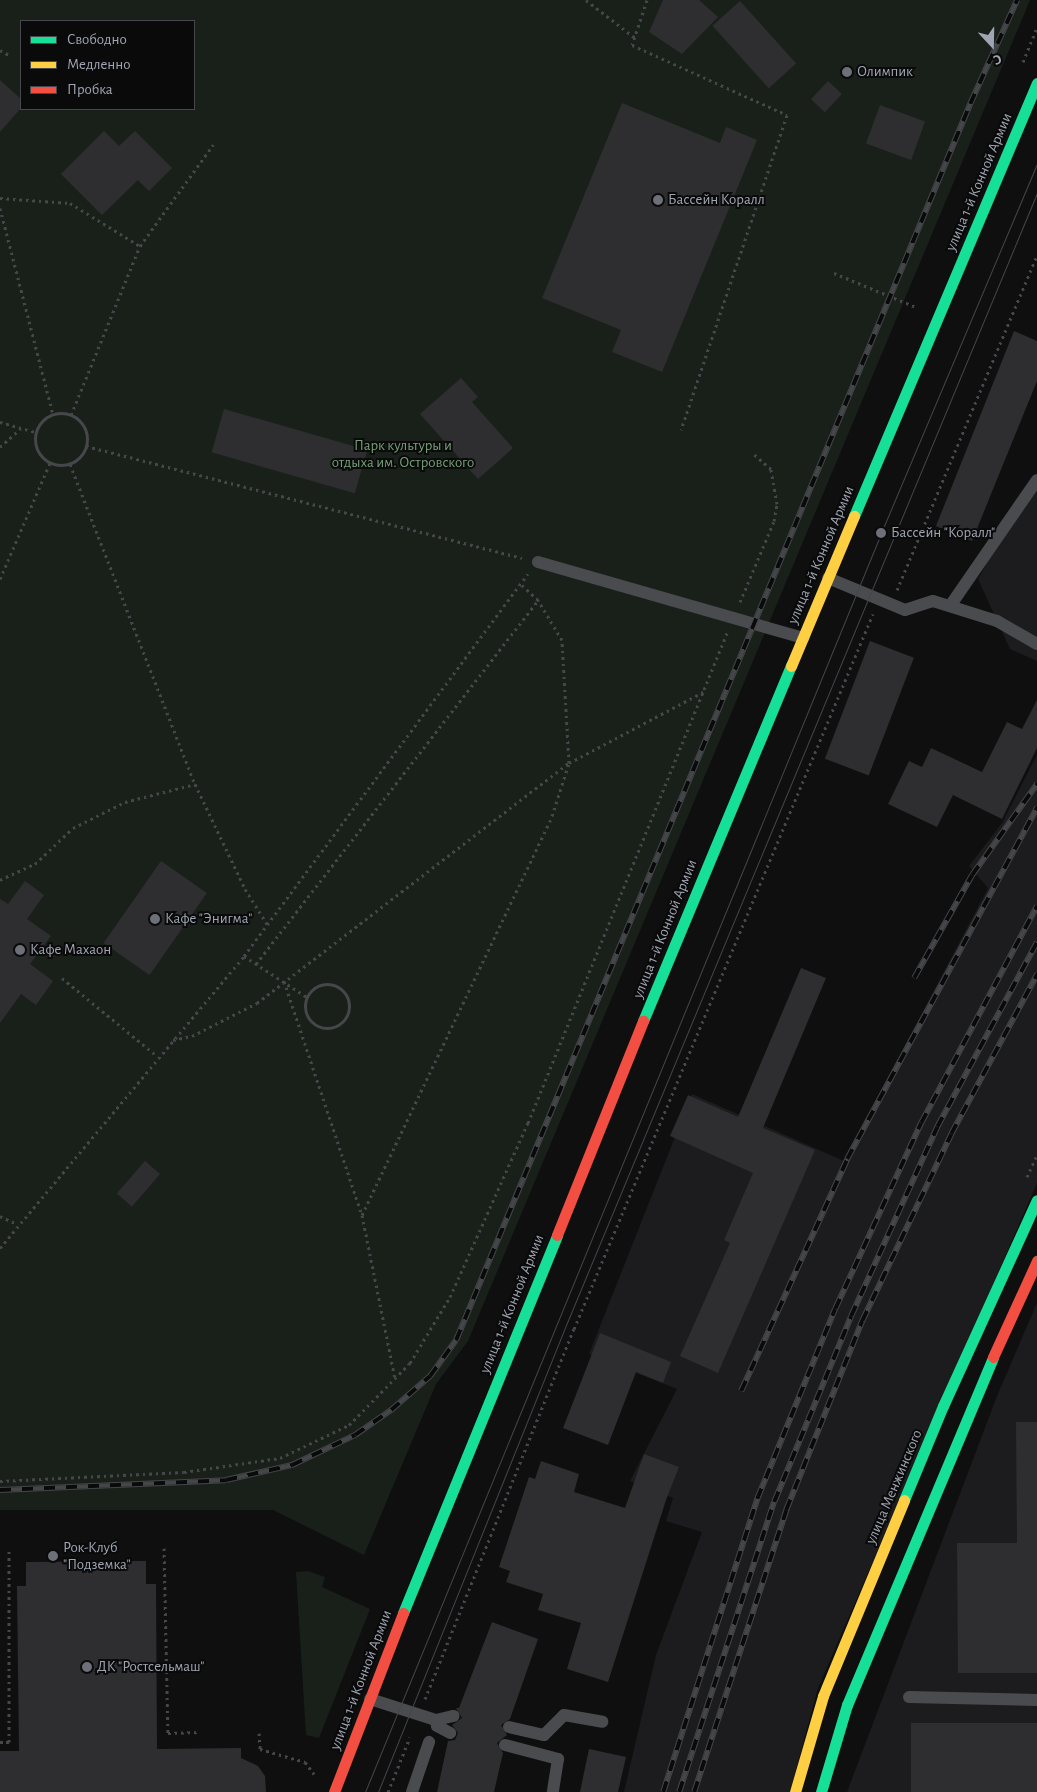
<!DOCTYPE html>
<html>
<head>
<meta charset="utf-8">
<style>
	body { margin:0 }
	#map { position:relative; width:1037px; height:1792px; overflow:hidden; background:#0f0f10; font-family:"Alegreya Sans",sans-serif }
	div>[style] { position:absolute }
	.built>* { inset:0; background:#1c1c1e }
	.green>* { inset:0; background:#19201a }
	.building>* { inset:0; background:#2e2e30; transform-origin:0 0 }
	.path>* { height:3px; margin-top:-1.5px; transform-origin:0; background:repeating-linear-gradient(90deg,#45474a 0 2.5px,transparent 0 6.5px) }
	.path>.ring { margin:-1.5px; padding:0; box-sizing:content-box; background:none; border:3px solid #45474a; border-radius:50% }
	.lane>* { height:12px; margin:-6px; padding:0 6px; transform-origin:6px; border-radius:6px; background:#4a4b4f }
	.fast>* { height:11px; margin:-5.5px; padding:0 5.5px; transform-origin:5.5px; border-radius:5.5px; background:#16e098 }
	.slow>* { height:11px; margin:-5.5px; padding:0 5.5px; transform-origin:5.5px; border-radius:5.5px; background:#ffcf43 }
	.jam>* { height:11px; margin:-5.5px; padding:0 5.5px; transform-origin:5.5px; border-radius:5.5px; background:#f24e42 }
	.tram>* { height:1px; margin:-0.5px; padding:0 0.5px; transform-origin:0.5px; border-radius:0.5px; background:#444649 }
	.rail>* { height:5.5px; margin-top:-2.75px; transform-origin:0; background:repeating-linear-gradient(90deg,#0a0a0b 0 11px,#444649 0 22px); box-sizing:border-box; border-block:1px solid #444649 }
	.dots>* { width:14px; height:14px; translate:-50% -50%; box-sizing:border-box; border:2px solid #0a0a0b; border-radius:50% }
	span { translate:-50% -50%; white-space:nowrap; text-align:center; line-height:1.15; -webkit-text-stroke:4px #0a0a0b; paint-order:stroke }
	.poi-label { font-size:15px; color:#9fa5b2 }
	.left { translate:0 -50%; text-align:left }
	.street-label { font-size:15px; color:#9fa5b2 }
	.park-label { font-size:15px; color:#749f75 }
	.legend { position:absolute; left:20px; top:20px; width:175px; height:90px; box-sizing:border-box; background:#0a0a0b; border:1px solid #46484e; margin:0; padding:6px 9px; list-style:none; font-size:15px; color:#9fa5b2 }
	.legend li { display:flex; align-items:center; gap:10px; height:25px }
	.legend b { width:25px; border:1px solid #46484e }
	.north { position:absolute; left:967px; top:20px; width:50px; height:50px; -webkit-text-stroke:4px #0a0a0b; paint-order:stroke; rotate:159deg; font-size:14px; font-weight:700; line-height:20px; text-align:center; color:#9fa5b2 }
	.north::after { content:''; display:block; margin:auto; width:18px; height:22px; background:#9fa5b2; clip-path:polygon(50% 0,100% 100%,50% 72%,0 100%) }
</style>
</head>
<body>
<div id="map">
	<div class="built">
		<i style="clip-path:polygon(1037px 474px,1037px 661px,1010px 649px,978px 579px)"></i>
		<i style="clip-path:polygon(1037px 755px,1037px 1183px,818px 1688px,790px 1792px,624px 1792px,656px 1655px,702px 1532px,666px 1521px,673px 1498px,630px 1481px,677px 1389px,589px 1354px,692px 1094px,844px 1161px,988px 888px,969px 866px,1002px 823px)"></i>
		<i style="clip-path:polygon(1037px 1303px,1037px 1792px,847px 1792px,997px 1396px)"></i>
	</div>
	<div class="green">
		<i style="clip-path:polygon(evenodd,0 0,1030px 0,468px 1341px,436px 1384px,364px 1555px,273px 1510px,0 1510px,0 0,21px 21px,194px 21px,194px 109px,21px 109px,21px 21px)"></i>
		<i style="clip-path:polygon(308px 1571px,325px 1577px,322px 1587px,370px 1609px,319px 1738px,306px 1735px,296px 1572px)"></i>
	</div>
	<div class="building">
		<i style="clip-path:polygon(663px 0,699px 0,718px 17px,682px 54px,649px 32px)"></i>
		<i style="left:740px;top:1px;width:84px;height:37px;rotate:48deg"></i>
		<i style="clip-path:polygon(0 80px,21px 99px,21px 108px,0 132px)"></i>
		<i style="left:828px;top:81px;width:19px;height:25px;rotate:43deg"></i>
		<i style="clip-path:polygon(622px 103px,720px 143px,726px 127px,757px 140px,662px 372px,612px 352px,621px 330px,542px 298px)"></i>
		<i style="left:880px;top:105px;width:48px;height:41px;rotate:20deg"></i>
		<i style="clip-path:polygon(104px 131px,119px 146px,135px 131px,172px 168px,149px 191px,138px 180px,102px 215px,61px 174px)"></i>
		<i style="clip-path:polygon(1014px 331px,1037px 341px,1037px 381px,972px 541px,936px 526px)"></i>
		<i style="clip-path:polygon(461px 378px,478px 397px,472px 402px,513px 448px,478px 479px,420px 414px)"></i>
		<i style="left:224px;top:409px;width:149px;height:45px;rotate:16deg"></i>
		<i style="left:870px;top:641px;width:47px;height:126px;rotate:21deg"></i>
		<i style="clip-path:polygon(1037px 700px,1037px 748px,1002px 819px,953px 795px,937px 827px,888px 804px,909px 761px,922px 767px,931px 748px,982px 772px,1007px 722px,1022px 729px)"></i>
		<i style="left:161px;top:861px;width:56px;height:100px;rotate:35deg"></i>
		<i style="clip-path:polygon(25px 881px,44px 895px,27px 919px,51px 936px,30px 964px,53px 981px,36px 1005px,21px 994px,0 1023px,0 899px,8px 904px)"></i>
		<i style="clip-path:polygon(801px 968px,826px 978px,763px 1128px,815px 1150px,718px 1373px,680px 1356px,730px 1243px,724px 1240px,753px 1173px,670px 1136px,688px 1095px,738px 1117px)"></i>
		<i style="left:145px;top:1161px;width:20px;height:43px;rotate:41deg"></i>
		<i style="clip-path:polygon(600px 1333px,671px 1362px,663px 1383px,636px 1372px,608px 1445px,563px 1428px)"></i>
		<i style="clip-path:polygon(1016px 1422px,1037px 1422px,1037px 1673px,958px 1673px,957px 1543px,1017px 1543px)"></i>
		<i style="clip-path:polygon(644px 1454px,679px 1467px,666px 1500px,608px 1682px,567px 1669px,581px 1623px,538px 1610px,543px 1594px,506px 1582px,510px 1571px,499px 1567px,529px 1477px,535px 1479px,541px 1461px,579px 1474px,574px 1492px,625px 1508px)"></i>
		<i style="clip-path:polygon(146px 1561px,146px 1584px,156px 1584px,157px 1749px,241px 1748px,241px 1758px,258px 1766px,265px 1776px,266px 1792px,0 1792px,0 1751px,19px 1751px,17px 1586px,26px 1586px,26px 1562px)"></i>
		<i style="clip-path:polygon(492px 1622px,538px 1639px,510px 1719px,501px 1725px,507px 1735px,497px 1743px,503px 1753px,494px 1792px,437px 1792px,448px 1741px,455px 1740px,458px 1733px,452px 1725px,462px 1718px,456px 1708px,459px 1708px)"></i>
		<i style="left:1037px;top:1723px;width:69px;height:126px;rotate:90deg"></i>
		<i style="clip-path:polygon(589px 1749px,626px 1757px,618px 1792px,580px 1792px)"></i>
	</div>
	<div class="path">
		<i style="left:586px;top:0;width:61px;rotate:37.6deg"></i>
		<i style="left:647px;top:0;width:47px;rotate:108.4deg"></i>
		<i style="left:632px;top:45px;width:170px;rotate:24.3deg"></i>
		<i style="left:787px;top:115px;width:332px;rotate:108.6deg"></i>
		<i style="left:0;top:50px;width:10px;rotate:29deg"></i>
		<i style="left:1023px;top:62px;width:37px;rotate:-68deg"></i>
		<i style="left:0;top:198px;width:70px;rotate:4.1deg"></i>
		<i style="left:70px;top:203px;width:82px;rotate:31.6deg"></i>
		<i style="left:0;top:208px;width:213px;rotate:75.6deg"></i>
		<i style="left:834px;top:273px;width:89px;rotate:22.5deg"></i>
		<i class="ring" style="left:35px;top:413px;width:49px;height:49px"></i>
		<i style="left:71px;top:415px;width:183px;rotate:-67.8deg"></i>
		<i style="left:140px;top:246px;width:125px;rotate:-54.1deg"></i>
		<i style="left:0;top:422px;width:36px;rotate:16deg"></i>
		<i style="left:86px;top:446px;width:450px;rotate:14.4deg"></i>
		<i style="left:0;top:447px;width:28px;rotate:-42deg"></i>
		<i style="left:70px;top:464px;width:344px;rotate:68.7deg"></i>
		<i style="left:195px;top:784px;width:116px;rotate:64.5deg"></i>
		<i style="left:245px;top:889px;width:41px;rotate:57.8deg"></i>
		<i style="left:0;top:579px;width:126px;rotate:-66.7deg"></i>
		<i style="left:897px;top:590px;width:362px;rotate:-67.3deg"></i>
		<i style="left:740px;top:602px;width:88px;rotate:-67.2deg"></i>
		<i style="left:774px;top:521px;width:17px;rotate:-80deg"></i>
		<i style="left:777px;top:504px;width:36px;rotate:-100deg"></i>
		<i style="left:771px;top:469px;width:23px;rotate:-139deg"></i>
		<i style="left:0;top:880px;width:38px;rotate:-25deg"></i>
		<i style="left:35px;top:864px;width:52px;rotate:-43.5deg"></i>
		<i style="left:73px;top:828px;width:58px;rotate:-26.6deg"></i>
		<i style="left:125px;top:802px;width:72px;rotate:-14.4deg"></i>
		<i style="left:244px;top:956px;width:75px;rotate:33.1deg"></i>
		<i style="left:256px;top:964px;width:460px;rotate:-52.2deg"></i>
		<i style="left:62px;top:978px;width:123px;rotate:39.4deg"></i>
		<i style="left:284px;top:981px;width:247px;rotate:71.6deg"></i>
		<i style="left:362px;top:1215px;width:166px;rotate:78.6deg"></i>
		<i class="ring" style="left:305px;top:984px;width:41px;height:41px"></i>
		<i style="left:173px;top:1040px;width:19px;rotate:-12deg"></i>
		<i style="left:192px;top:1036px;width:73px;rotate:-26.9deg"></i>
		<i style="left:257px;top:1003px;width:394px;rotate:-37.6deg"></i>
		<i style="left:569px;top:763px;width:152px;rotate:-27.9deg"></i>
		<i style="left:1027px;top:1177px;width:24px;rotate:-66deg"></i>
		<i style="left:362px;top:1215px;width:442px;rotate:-64.5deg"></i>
		<i style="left:552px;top:816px;width:56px;rotate:-72.2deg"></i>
		<i style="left:569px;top:763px;width:123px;rotate:-93.3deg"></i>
		<i style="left:562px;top:640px;width:47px;rotate:-121deg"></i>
		<i style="left:538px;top:600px;width:23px;rotate:-137deg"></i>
		<i style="left:0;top:1216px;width:19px;rotate:25deg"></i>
		<i style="left:0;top:1248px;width:381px;rotate:-50.1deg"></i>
		<i style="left:244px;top:956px;width:476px;rotate:-53.4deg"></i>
		<i style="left:0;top:1481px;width:184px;rotate:-2.8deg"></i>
		<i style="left:184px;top:1472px;width:97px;rotate:-8.3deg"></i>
		<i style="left:280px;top:1458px;width:76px;rotate:-25.6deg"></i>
		<i style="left:349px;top:1425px;width:87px;rotate:-45.5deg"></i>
		<i style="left:410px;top:1363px;width:77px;rotate:-58.8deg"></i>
		<i style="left:450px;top:1297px;width:191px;rotate:-65.9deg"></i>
		<i style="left:528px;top:1123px;width:529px;rotate:-67.9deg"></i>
		<i style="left:164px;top:1548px;width:185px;rotate:88.8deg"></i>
		<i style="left:168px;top:1733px;width:32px;rotate:-2deg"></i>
		<i style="left:425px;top:1699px;width:399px;rotate:-68.1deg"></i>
		<i style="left:574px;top:1329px;width:775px;rotate:-67.31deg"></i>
		<i style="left:259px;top:1733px;width:16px;rotate:86deg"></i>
		<i style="left:260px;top:1749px;width:47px;rotate:16.1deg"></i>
		<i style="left:305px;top:1762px;width:15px;rotate:53deg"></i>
		<i style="left:0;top:1742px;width:9px"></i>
		<i style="left:9px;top:1742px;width:191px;rotate:-90deg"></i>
		<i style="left:388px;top:1792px;width:59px;rotate:-68.2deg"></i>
	</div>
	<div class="lane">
		<i style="left:538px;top:562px;width:276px;rotate:16deg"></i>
		<i style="left:828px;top:578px;width:83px;rotate:22.6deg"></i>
		<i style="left:905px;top:610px;width:29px;rotate:-18deg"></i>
		<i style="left:933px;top:601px;width:67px;rotate:17.4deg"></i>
		<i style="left:997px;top:621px;width:46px;rotate:29.9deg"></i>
		<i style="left:950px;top:606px;width:153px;rotate:-55.4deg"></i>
		<i style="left:909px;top:1697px;width:128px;rotate:1.3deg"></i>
		<i style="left:370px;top:1699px;width:69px;rotate:17.7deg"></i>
		<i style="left:436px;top:1720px;width:18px;rotate:-13deg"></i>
		<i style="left:436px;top:1720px;width:6px;rotate:81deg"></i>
		<i style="left:437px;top:1726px;width:15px;rotate:28deg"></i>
		<i style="left:509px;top:1727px;width:36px;rotate:13deg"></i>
		<i style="left:544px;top:1735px;width:28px;rotate:-45deg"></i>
		<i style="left:564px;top:1715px;width:39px;rotate:10deg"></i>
		<i style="left:505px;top:1745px;width:55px;rotate:14.8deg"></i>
		<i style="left:558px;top:1759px;width:33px;rotate:99deg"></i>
		<i style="left:412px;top:1792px;width:53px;rotate:-71.2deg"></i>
	</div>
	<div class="fast">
		<i style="left:854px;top:516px;width:470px;rotate:-67.1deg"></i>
		<i style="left:643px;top:1021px;width:385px;rotate:-67.4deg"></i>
		<i style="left:904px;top:1500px;width:102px;rotate:-67.5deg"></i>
		<i style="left:943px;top:1406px;width:226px;rotate:-65.5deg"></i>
		<i style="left:403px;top:1613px;width:408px;rotate:-67.8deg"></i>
		<i style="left:821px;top:1792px;width:91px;rotate:-73.4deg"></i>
		<i style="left:847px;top:1705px;width:377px;rotate:-67.2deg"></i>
	</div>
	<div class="slow">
		<i style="left:791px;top:666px;width:163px;rotate:-67.2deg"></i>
		<i style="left:795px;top:1792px;width:100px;rotate:-73.7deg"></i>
		<i style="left:823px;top:1696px;width:212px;rotate:-67.5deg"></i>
	</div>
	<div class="jam">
		<i style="left:557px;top:1235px;width:231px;rotate:-68.1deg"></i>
		<i style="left:993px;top:1357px;width:106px;rotate:-65.4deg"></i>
		<i style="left:334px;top:1792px;width:192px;rotate:-68.9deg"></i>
	</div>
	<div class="tram">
		<i style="left:365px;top:1792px;width:1361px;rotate:-67.71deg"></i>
		<i style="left:881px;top:533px;width:402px;rotate:-67.1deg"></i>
		<i style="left:378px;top:1792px;width:503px;rotate:-68.07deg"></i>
		<i style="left:566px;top:1325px;width:1226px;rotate:-67.41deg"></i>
	</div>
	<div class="rail">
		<i style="left:914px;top:978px;width:118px;rotate:-60.6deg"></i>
		<i style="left:972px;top:875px;width:112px;rotate:-54.5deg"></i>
		<i style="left:741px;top:1391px;width:255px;rotate:-65.4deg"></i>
		<i style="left:847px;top:1159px;width:400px;rotate:-61.6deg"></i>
		<i style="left:0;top:1490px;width:226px;rotate:-2.5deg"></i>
		<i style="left:226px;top:1480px;width:68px;rotate:-12.8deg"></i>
		<i style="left:292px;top:1465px;width:70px;rotate:-25.5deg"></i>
		<i style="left:355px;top:1435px;width:44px;rotate:-34.8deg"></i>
		<i style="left:391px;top:1410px;width:52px;rotate:-41.1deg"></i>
		<i style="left:430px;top:1376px;width:44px;rotate:-54.2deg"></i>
		<i style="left:456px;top:1340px;width:1339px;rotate:-67.42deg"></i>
		<i style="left:970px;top:104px;width:114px;rotate:-65.7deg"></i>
		<i style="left:663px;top:1792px;width:308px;rotate:-72.2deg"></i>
		<i style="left:757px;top:1499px;width:205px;rotate:-67.7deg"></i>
		<i style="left:835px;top:1309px;width:205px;rotate:-65.2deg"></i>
		<i style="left:921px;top:1123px;width:246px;rotate:-61.9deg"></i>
		<i style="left:679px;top:1792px;width:305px;rotate:-71.9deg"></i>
		<i style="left:774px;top:1502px;width:201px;rotate:-67.5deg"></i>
		<i style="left:851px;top:1316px;width:208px;rotate:-65.5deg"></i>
		<i style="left:937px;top:1127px;width:210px;rotate:-61.6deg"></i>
		<i style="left:694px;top:1792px;width:297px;rotate:-71.9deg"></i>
		<i style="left:786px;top:1510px;width:204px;rotate:-68.1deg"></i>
		<i style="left:862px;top:1321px;width:207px;rotate:-64.5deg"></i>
		<i style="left:951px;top:1134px;width:182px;rotate:-61.7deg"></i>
	</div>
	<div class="dots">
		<i style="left:847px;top:72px;background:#6d7079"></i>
		<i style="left:658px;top:200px;background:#6d7079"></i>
		<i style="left:881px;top:533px;background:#6d7079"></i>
		<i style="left:155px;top:919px;background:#6d7079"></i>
		<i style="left:20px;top:950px;background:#6d7079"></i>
		<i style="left:53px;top:1556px;background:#6d7079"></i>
		<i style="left:87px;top:1667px;background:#6d7079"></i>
	</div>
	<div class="poi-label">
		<span class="left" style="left:857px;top:72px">Олимпик</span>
		<span class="left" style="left:668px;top:200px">Бассейн Коралл</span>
		<span class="left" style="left:891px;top:533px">Бассейн "Коралл"</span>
		<span class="left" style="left:165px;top:919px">Кафе "Энигма"</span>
		<span class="left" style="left:30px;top:950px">Кафе Махаон</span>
		<span class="left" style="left:63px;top:1556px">Рок-Клуб<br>"Подземка"</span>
		<span class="left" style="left:97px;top:1667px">ДК "Ростсельмаш"</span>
	</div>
	<div class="street-label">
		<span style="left:979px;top:182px;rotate:-67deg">улица 1-й Конной Армии</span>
		<span style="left:821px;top:555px;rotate:-67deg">улица 1-й Конной Армии</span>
		<span style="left:665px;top:929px;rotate:-68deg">улица 1-й Конной Армии</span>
		<span style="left:512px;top:1304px;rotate:-68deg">улица 1-й Конной Армии</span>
		<span style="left:894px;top:1487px;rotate:-67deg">улица Менжинского</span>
		<span style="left:361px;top:1680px;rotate:-69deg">улица 1-й Конной Армии</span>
	</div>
	<div class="park-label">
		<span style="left:403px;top:454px">Парк культуры и<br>отдыха им. Островского</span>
	</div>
	<ul class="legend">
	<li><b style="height:6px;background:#16e098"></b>Свободно</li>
	<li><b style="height:6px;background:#ffcf43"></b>Медленно</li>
	<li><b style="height:6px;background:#f24e42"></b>Пробка</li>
	</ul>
	<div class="north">С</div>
</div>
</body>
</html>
